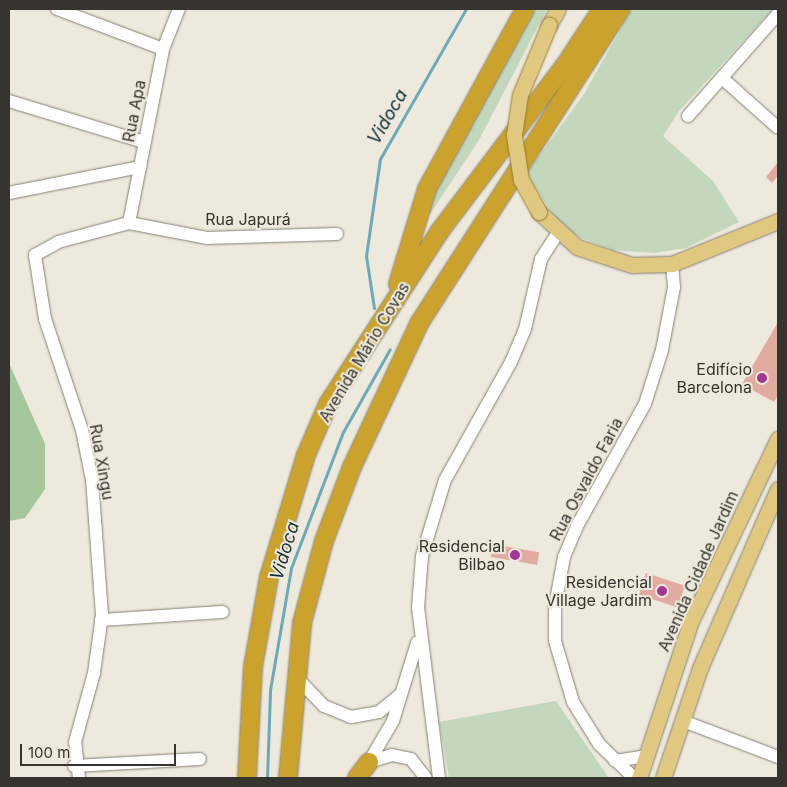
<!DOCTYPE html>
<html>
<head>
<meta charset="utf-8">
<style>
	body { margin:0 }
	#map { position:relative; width:787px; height:787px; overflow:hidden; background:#ede9dc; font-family:Inter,sans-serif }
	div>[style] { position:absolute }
	.green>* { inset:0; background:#c2d7bc }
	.forest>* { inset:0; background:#a5c59c }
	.stream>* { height:3px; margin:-1.5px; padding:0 1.5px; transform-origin:1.5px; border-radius:1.5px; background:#6caab7 }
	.building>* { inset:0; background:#e2aba2; transform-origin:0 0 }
	.roads { filter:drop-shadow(0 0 1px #858175) drop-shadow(0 0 1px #858175) }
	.minor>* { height:12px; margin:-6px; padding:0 6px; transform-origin:6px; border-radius:6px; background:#fff }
	.major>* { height:15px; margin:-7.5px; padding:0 7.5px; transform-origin:7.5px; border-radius:7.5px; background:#e0c880 }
	.highway>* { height:18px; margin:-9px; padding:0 9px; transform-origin:9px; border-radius:9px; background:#cba32c }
	.bridges { filter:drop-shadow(0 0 1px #977c2d) drop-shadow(0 0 1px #977c2d) }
	.major-bridge>* { height:15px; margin:-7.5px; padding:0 7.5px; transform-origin:7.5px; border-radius:7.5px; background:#e0c880 }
	.dots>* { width:14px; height:14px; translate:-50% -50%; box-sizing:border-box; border:2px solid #ede9dc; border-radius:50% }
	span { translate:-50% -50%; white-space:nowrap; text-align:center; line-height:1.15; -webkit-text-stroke:4px #ede9dc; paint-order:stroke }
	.street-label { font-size:16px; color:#36342f }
	.poi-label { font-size:16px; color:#36342f }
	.right { translate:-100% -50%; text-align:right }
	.water-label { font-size:18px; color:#113137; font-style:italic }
	.frame { position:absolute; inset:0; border:10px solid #36342f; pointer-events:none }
	.scale { position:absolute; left:20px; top:744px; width:156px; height:22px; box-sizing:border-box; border:2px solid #36342f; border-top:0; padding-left:6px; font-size:15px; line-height:18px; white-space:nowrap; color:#36342f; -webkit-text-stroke:4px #ede9dc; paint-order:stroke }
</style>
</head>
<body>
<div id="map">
	<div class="green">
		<i style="clip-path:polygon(536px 9px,547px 9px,479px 140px,430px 214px,430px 193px)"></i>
		<i style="clip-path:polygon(632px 9px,773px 9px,679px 111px,663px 136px,713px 181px,739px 222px,686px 248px,654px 253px,613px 250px,581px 238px,558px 222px,526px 174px,584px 94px)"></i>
		<i style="clip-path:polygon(556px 701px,609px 778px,449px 778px,439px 722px)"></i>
	</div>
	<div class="forest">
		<i style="clip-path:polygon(9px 363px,45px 444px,45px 489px,25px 518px,9px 521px)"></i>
	</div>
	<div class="stream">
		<i style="left:374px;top:308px;width:53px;rotate:-98.7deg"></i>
		<i style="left:366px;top:256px;width:98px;rotate:-81.8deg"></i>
		<i style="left:380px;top:159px;width:173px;rotate:-60.2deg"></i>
		<i style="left:267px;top:778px;width:88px;rotate:-88deg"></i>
		<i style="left:270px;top:690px;width:124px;rotate:-80.2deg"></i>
		<i style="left:291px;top:568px;width:146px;rotate:-69.1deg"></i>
		<i style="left:343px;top:432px;width:95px;rotate:-60.5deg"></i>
	</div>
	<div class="building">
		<i style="clip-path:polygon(778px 162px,778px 176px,772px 183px,766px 177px)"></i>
		<i style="clip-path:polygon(778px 322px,778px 395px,774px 402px,742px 384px)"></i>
		<i style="left:493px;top:544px;width:47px;height:13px;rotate:10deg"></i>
		<i style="left:646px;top:573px;width:41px;height:23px;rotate:18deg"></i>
	</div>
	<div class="roads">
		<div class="minor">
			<i style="left:57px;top:9px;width:113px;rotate:20.7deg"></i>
			<i style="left:722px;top:78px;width:74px;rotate:41.7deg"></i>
			<i style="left:9px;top:101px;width:141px;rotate:16.9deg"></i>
			<i style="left:688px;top:116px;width:136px;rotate:-48.6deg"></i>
			<i style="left:9px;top:193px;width:134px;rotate:-11.2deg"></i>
			<i style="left:129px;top:223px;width:177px;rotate:-78.9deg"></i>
			<i style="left:163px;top:49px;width:43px;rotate:-68.2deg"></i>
			<i style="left:101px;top:620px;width:122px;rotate:-3.8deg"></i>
			<i style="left:295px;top:676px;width:42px;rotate:46deg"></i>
			<i style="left:324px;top:706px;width:29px;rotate:22deg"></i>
			<i style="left:351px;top:717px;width:28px;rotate:-10deg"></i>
			<i style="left:379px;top:712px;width:27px;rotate:-39deg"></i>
			<i style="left:683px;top:721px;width:102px;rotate:20.8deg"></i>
			<i style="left:615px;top:761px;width:31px;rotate:-9deg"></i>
			<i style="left:369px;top:762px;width:48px;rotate:-59.7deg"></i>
			<i style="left:393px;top:721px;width:82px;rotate:-72.9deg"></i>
			<i style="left:369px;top:762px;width:24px;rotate:-17deg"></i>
			<i style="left:392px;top:755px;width:19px;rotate:12deg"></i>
			<i style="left:411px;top:759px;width:24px;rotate:52deg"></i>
			<i style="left:74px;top:766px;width:126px;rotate:-3.2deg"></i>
			<i style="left:79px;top:778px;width:36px;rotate:-96deg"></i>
			<i style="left:75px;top:742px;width:72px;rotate:-74.6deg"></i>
			<i style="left:94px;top:673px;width:59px;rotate:-82.1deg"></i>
			<i style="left:102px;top:615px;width:135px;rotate:-94.2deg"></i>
			<i style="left:92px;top:480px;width:51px;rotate:-101.3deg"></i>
			<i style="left:82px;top:430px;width:117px;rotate:-108.4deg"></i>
			<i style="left:45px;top:319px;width:65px;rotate:-98.9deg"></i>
			<i style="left:35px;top:255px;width:26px;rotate:-29deg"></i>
			<i style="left:58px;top:242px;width:73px;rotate:-15deg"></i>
			<i style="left:129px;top:223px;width:79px;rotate:10.9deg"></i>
			<i style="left:207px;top:238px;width:130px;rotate:-1.8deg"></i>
			<i style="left:439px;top:778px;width:171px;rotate:-97deg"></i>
			<i style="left:418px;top:608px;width:52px;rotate:-85.6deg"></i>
			<i style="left:422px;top:556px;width:79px;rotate:-73.2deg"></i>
			<i style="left:445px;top:480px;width:135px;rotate:-60.8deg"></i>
			<i style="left:511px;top:362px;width:36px;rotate:-67deg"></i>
			<i style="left:525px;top:329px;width:72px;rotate:-77.1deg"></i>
			<i style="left:541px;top:259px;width:31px;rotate:-57deg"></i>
			<i style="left:634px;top:778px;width:49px;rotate:-135.8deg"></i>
			<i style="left:599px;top:744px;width:49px;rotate:-121.8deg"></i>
			<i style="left:573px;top:702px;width:64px;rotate:-106.4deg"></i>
			<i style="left:555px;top:641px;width:35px;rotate:-90deg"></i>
			<i style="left:555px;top:606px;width:50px;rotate:-79.6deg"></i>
			<i style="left:564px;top:557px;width:34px;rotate:-67deg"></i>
			<i style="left:577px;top:526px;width:140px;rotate:-60.9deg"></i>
			<i style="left:645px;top:404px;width:57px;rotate:-72.5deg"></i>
			<i style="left:662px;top:350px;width:64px;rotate:-79.2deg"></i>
			<i style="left:674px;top:287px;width:23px;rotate:-95deg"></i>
		</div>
		<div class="major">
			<i style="left:549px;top:25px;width:18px;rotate:-61deg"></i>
			<i style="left:539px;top:212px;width:52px;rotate:42.6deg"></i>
			<i style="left:577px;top:247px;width:58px;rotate:18.1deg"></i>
			<i style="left:632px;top:265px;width:40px;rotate:-1.4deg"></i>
			<i style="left:672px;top:264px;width:114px;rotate:-22.1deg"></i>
			<i style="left:639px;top:778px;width:165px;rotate:-71.7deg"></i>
			<i style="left:691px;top:621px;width:202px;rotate:-64.5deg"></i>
			<i style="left:663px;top:778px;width:116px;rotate:-71.4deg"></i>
			<i style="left:700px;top:668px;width:195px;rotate:-66.5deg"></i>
		</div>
		<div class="highway">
			<i style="left:398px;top:284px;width:99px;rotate:-73deg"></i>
			<i style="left:427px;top:189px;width:205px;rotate:-61.4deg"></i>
			<i style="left:247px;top:778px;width:111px;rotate:-86.9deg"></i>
			<i style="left:253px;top:667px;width:91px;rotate:-79.9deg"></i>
			<i style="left:269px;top:577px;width:127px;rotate:-73.1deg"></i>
			<i style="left:306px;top:455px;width:56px;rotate:-66.7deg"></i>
			<i style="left:328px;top:404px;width:206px;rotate:-57.1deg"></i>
			<i style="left:440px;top:231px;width:209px;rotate:-53deg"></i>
			<i style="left:566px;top:64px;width:66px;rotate:-56.8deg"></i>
			<i style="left:288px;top:778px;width:156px;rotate:-84.8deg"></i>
			<i style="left:302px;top:623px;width:85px;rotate:-75deg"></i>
			<i style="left:324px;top:541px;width:79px;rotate:-69.3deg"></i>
			<i style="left:352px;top:467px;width:160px;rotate:-64.9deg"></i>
			<i style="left:420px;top:322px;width:372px;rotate:-57.3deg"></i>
			<i style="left:357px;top:778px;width:20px;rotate:-53deg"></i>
		</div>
	</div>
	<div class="bridges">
		<div class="major-bridge">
			<i style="left:539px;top:212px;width:37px;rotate:-119deg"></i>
			<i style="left:521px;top:180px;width:46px;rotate:-98.8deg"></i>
			<i style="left:514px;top:135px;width:40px;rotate:-81.5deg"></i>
			<i style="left:520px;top:95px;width:76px;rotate:-67.5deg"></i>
		</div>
	</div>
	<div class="dots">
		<i style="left:762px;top:378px;background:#a63693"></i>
		<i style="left:515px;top:555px;background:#a63693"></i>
		<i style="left:662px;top:591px;background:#a63693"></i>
	</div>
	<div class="street-label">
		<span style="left:134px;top:111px;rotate:-79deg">Rua Apa</span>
		<span style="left:248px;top:219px">Rua Japurá</span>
		<span style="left:364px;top:352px;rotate:-59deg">Avenida Mário Covas</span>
		<span style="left:102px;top:462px;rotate:80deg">Rua Xingu</span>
		<span style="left:586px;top:479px;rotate:-62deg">Rua Osvaldo Faria</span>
		<span style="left:698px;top:571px;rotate:-66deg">Avenida Cidade Jardim</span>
	</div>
	<div class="poi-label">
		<span class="right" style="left:752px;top:378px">Edifício<br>Barcelona</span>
		<span class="right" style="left:505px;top:555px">Residencial<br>Bilbao</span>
		<span class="right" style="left:652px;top:591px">Residencial<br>Village Jardim</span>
	</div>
	<div class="water-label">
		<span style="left:388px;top:117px;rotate:-60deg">Vidoca</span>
		<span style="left:285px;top:551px;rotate:-73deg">Vidoca</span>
	</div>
	<div class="frame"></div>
	<div class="scale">100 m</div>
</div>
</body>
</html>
